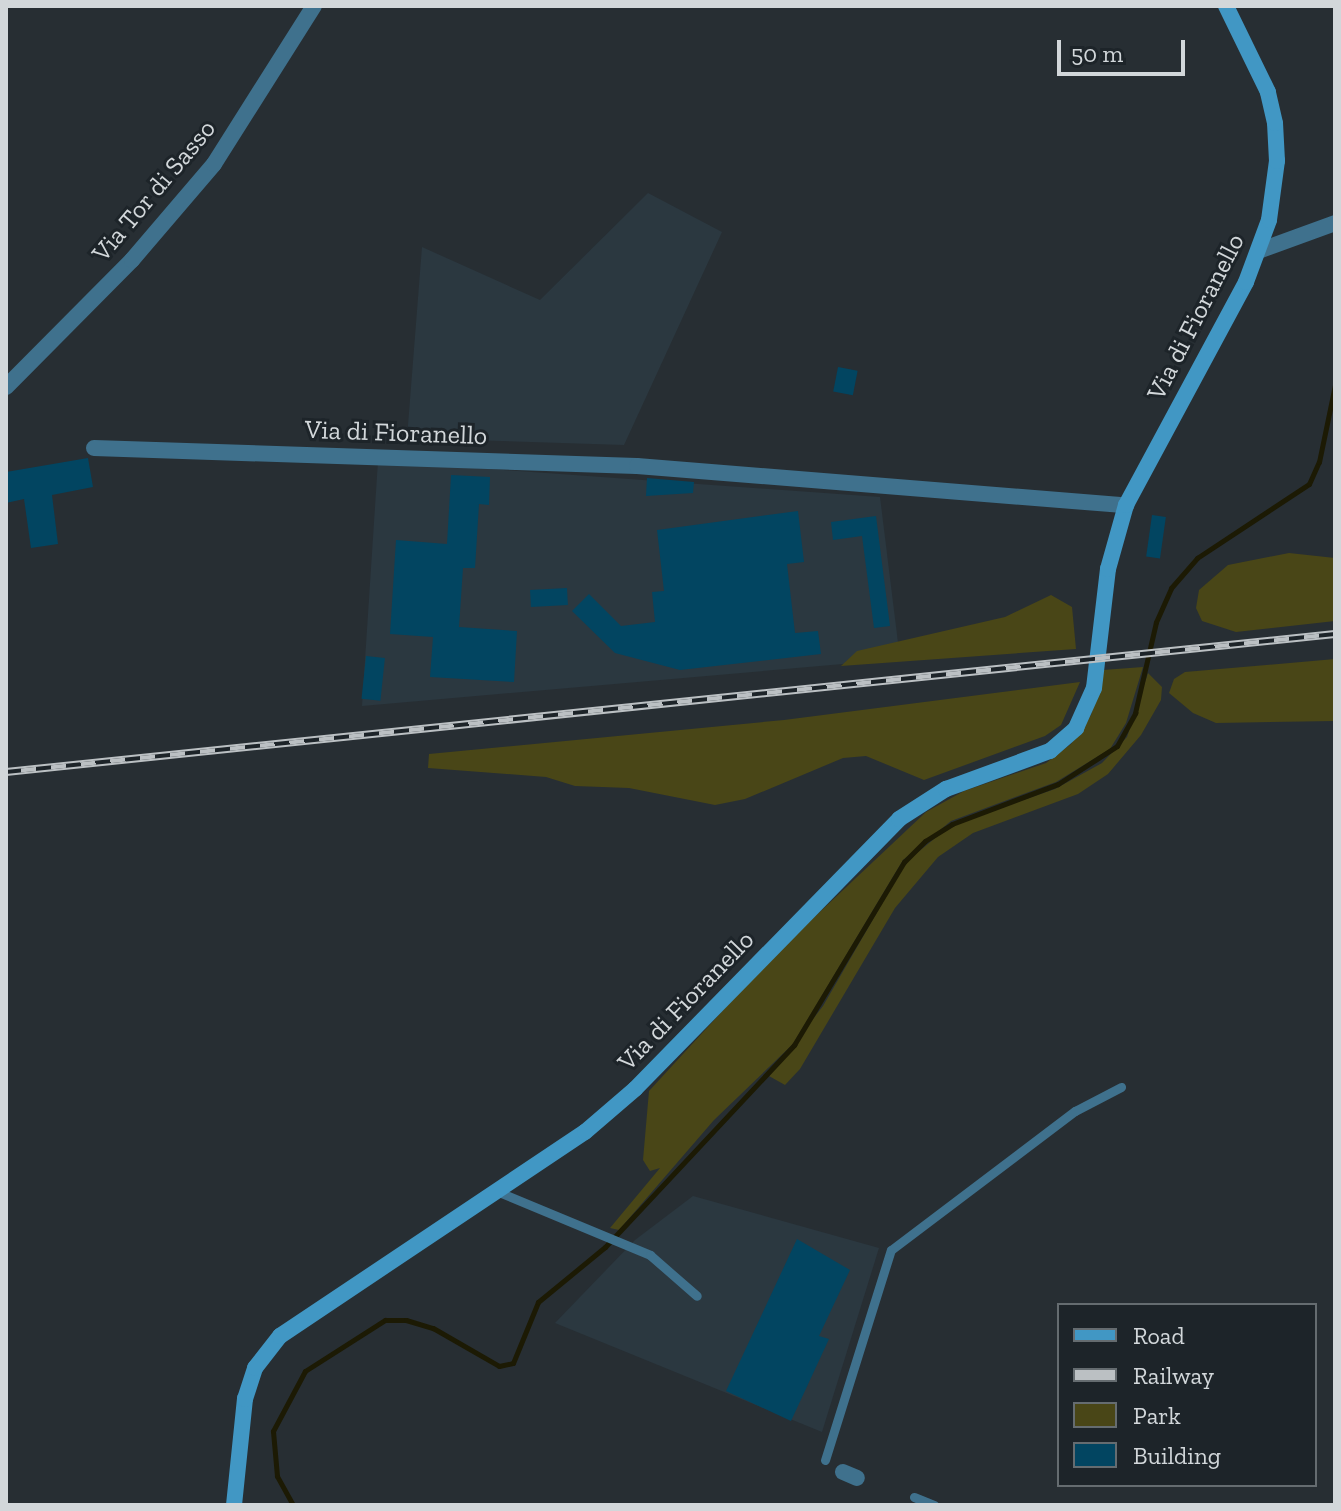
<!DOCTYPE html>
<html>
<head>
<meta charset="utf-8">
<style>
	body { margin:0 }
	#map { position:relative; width:1341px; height:1511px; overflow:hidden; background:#272e33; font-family:"Zilla Slab",serif }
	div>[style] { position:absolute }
	.built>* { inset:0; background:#2b3840 }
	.green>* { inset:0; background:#494617 }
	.stream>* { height:5px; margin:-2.5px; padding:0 2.5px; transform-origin:2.5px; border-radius:2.5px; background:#1c1a04 }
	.building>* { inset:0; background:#024561; transform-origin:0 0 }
	.lane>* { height:9px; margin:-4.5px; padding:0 4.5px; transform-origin:4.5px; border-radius:4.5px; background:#3f718d }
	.street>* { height:16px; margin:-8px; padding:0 8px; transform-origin:8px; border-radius:8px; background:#3f718d }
	.secondary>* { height:16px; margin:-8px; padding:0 8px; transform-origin:8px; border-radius:8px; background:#4197c4 }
	.rail>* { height:8px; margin-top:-4px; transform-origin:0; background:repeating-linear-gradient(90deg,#1d2429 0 15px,#bbc0c3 0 30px); box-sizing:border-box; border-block:2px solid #bbc0c3 }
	span { translate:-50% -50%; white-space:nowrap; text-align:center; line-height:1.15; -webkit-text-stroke:6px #1d2429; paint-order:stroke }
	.street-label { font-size:26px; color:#d2d7da }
	.frame { position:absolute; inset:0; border:8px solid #d2d7da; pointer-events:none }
	.legend { position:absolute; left:1057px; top:1303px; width:260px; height:184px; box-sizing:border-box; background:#1d2429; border:2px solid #656c70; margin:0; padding:10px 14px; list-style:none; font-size:24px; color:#d2d7da }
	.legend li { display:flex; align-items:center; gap:16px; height:40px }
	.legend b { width:40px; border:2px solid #656c70 }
	.scale { position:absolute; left:1057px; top:40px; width:128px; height:36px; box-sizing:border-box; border:4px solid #d2d7da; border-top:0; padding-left:10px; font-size:24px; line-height:28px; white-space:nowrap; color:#d2d7da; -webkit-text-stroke:6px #1d2429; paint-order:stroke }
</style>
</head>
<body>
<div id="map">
	<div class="built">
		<i style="clip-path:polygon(648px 193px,722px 232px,624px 445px,407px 438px,422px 247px,540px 300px)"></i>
		<i style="clip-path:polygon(378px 461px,880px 497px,900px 659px,362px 706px)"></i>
		<i style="clip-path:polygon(693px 1196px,879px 1248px,822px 1432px,555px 1323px,635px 1240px)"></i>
	</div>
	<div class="green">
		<i style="clip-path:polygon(1289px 553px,1335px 558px,1335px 621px,1236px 632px,1202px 621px,1196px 608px,1199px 590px,1228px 565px)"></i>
		<i style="clip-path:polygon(1051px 595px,1072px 607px,1076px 649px,841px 666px,857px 651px,1005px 617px)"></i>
		<i style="clip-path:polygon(1335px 659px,1335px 721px,1216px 723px,1193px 713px,1169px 693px,1174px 679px,1185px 672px)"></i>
		<i style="clip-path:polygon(1143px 667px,1126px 723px,1110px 749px,1056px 782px,951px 821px,903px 860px,793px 1044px,714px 1120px,619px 1230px,610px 1228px,660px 1168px,650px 1171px,643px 1160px,649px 1091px,772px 957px,926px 812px,964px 791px,1046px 763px,1071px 744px,1091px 715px,1103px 670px)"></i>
		<i style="clip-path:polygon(1148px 673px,1162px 687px,1161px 700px,1141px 735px,1108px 774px,1078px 794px,973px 833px,938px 857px,895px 908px,800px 1069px,785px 1085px,769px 1076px,823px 1006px,906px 862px,951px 825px,1055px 789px,1102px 763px,1127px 737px)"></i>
		<i style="clip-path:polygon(1080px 682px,1061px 725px,1045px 736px,924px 780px,866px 756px,843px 758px,745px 799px,715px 805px,629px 788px,575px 786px,546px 777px,428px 768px,429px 754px,784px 720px)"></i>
	</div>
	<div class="stream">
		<i style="left:293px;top:1505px;width:33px;rotate:-119deg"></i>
		<i style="left:277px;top:1476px;width:45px;rotate:-95.1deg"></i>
		<i style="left:273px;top:1431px;width:68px;rotate:-61.9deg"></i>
		<i style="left:305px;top:1371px;width:95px;rotate:-32.5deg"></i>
		<i style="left:385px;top:1320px;width:21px"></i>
		<i style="left:406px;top:1320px;width:28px;rotate:17deg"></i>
		<i style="left:433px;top:1328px;width:76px;rotate:29.9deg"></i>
		<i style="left:499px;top:1366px;width:14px;rotate:-12deg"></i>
		<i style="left:513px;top:1363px;width:66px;rotate:-67.7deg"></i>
		<i style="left:538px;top:1302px;width:87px;rotate:-39.4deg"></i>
		<i style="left:605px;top:1247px;width:277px;rotate:-46.9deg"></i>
		<i style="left:794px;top:1045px;width:214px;rotate:-59deg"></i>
		<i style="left:904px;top:862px;width:30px;rotate:-45deg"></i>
		<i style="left:925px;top:841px;width:32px;rotate:-32deg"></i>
		<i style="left:952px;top:824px;width:113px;rotate:-20.7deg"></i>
		<i style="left:1058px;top:784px;width:70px;rotate:-32.8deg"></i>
		<i style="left:1117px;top:746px;width:38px;rotate:-61deg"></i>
		<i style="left:1135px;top:713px;width:93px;rotate:-77deg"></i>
		<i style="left:1156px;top:622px;width:37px;rotate:-66deg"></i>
		<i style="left:1171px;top:588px;width:40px;rotate:-49deg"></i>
		<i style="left:1197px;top:558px;width:134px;rotate:-33.5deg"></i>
		<i style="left:1309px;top:484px;width:24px;rotate:-66deg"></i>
		<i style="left:1319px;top:462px;width:79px;rotate:-78.3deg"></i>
	</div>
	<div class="building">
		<i style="left:838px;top:367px;width:20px;height:25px;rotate:11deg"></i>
		<i style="clip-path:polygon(88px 458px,93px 487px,52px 495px,58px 544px,31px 548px,24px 499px,6px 503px,6px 472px)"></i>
		<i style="clip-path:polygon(451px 475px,490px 477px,489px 505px,479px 504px,475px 568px,463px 568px,459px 627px,517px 631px,514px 682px,430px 677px,433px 637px,390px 634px,396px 540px,447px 544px)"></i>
		<i style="clip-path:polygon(647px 478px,694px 482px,693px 493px,646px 496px)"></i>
		<i style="clip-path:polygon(798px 511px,804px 562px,787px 564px,795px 633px,818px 631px,821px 654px,680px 670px,615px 653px,572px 611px,589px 594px,621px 626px,655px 622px,652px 592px,664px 591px,657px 530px)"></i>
		<i style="left:1152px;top:515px;width:14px;height:42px;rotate:8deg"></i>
		<i style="clip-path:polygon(876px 516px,890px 626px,874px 628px,862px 536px,833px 540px,831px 522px)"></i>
		<i style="left:567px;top:588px;width:17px;height:37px;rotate:87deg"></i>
		<i style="left:366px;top:656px;width:19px;height:43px;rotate:6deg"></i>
		<i style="clip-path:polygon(797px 1239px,850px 1270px,819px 1336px,829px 1339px,791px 1421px,726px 1391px)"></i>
	</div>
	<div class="lane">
		<i style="left:499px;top:1192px;width:164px;rotate:22.6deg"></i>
		<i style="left:650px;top:1255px;width:62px;rotate:41.1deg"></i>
		<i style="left:825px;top:1460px;width:220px;rotate:-72.6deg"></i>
		<i style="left:891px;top:1250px;width:231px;rotate:-37.1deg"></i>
		<i style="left:1075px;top:1111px;width:52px;rotate:-27.6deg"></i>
		<i style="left:914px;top:1497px;width:22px;rotate:22deg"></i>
	</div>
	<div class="street">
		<i style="left:1261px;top:250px;width:79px;rotate:-20deg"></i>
		<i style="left:6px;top:387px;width:179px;rotate:-45.2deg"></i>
		<i style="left:132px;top:260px;width:126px;rotate:-49.5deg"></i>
		<i style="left:214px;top:164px;width:187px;rotate:-57.7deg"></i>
		<i style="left:94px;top:448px;width:543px;rotate:1.9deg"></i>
		<i style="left:637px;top:466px;width:491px;rotate:4.6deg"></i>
		<i style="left:843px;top:1472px;width:15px;rotate:23deg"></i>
	</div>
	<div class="secondary">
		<i style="left:234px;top:1505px;width:107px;rotate:-84.1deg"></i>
		<i style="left:245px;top:1399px;width:33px;rotate:-72deg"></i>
		<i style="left:255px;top:1368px;width:41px;rotate:-52deg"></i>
		<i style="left:280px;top:1336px;width:367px;rotate:-33.8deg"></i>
		<i style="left:585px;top:1132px;width:66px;rotate:-40.7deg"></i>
		<i style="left:635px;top:1089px;width:378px;rotate:-45.6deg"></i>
		<i style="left:899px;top:819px;width:56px;rotate:-32.6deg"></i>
		<i style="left:946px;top:789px;width:111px;rotate:-20.1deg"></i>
		<i style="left:1050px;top:751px;width:35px;rotate:-41deg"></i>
		<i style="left:1076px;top:728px;width:44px;rotate:-65.8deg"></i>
		<i style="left:1094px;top:688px;width:120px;rotate:-83.3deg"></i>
		<i style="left:1108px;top:569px;width:66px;rotate:-74.3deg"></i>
		<i style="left:1126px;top:505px;width:253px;rotate:-61.7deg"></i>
		<i style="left:1246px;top:282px;width:66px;rotate:-69.6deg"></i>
		<i style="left:1269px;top:220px;width:60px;rotate:-82.3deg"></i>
		<i style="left:1277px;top:161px;width:38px;rotate:-93deg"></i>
		<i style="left:1275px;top:123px;width:32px;rotate:-103deg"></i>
		<i style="left:1268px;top:92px;width:96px;rotate:-116deg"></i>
	</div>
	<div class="rail">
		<i style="left:6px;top:772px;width:1336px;rotate:-5.93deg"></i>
	</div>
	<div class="street-label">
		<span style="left:154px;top:191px;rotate:-50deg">Via Tor di Sasso</span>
		<span style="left:1196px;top:317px;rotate:-63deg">Via di Fioranello</span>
		<span style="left:396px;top:433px;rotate:2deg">Via di Fioranello</span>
		<span style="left:686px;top:1001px;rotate:-46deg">Via di Fioranello</span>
	</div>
	<div class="frame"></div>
	<ul class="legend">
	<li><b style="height:10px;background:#4197c4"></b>Road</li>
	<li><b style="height:10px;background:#bbc0c3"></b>Railway</li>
	<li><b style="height:22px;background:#494617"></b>Park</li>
	<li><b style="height:22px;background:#024561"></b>Building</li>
	</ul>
	<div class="scale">50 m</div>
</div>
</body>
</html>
